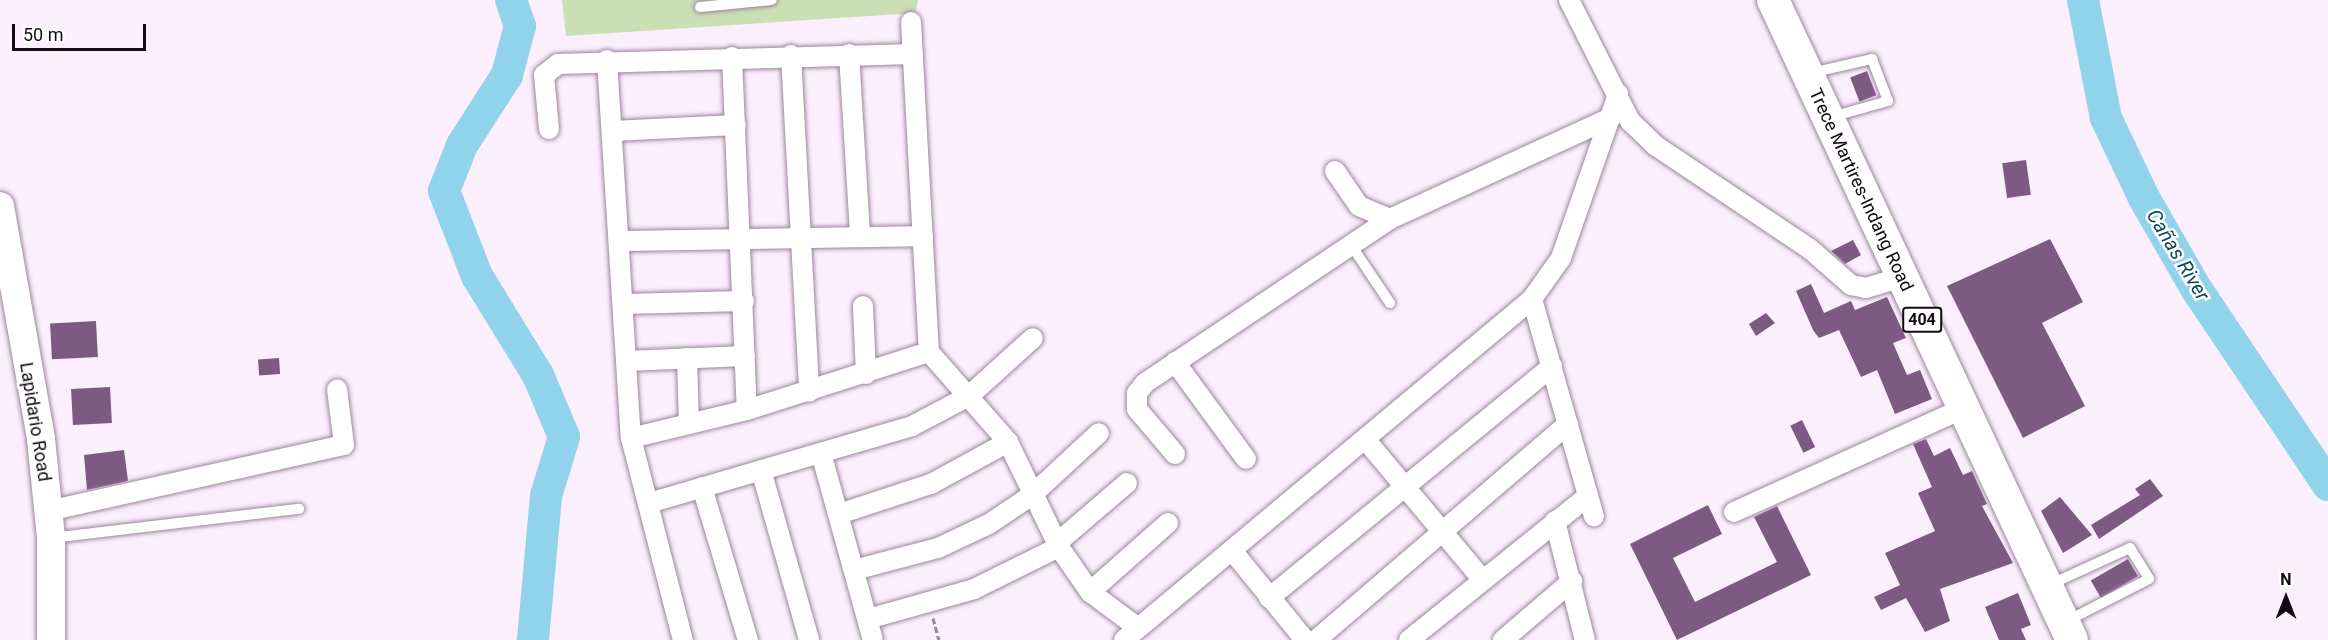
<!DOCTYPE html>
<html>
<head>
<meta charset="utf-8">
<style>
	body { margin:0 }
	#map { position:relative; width:2328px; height:640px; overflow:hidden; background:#fbeefd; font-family:Roboto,sans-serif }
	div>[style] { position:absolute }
	.green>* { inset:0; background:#cbdfb5 }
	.river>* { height:32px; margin:-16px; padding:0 16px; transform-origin:16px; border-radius:16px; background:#91d3eb }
	.building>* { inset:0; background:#7d5a82; transform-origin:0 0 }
	.path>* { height:3px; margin-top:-1.5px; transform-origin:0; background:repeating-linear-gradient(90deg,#948995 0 6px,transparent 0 9px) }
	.roads { filter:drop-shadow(0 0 2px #9b869d) drop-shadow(0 0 2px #9b869d) }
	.lane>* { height:10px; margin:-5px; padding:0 5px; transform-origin:5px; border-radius:5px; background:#fff }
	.street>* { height:20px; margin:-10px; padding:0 10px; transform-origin:10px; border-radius:10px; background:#fff }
	.secondary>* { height:28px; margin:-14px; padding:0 14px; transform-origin:14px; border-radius:14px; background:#fff }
	.primary>* { height:32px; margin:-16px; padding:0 16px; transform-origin:16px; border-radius:16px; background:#fff }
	span { translate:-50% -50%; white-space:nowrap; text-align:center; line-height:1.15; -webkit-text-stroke:5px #fff; paint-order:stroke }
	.shield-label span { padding:2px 4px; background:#fff; border:2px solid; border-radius:4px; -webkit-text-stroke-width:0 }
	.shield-label { font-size:16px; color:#120a13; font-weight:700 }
	.street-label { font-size:18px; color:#120a13 }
	.water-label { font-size:20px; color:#0c4758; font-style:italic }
	.north { position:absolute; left:2256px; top:568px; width:60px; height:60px; -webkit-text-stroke:4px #fff; paint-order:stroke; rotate:0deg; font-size:16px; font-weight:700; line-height:24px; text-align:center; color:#120a13 }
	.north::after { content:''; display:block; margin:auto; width:21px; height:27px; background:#120a13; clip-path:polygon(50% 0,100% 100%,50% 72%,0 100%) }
	.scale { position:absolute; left:12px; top:24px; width:134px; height:27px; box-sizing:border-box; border:3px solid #120a13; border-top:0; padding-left:8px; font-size:18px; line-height:21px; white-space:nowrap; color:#120a13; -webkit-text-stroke:4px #fff; paint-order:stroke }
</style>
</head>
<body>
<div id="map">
	<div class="green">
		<i style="clip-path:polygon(562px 0,918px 0,916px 13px,566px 36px)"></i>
	</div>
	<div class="river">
		<i style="left:511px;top:0;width:28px;rotate:71deg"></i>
		<i style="left:520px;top:26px;width:51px;rotate:104.9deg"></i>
		<i style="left:507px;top:75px;width:83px;rotate:122.7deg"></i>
		<i style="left:462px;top:145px;width:49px;rotate:111.4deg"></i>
		<i style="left:444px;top:191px;width:91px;rotate:68.8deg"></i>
		<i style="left:477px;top:276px;width:116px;rotate:58.4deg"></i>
		<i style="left:538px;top:375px;width:67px;rotate:67.2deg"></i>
		<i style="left:564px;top:437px;width:62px;rotate:107deg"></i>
		<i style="left:546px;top:496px;width:145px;rotate:95.2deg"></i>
		<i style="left:2083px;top:0;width:120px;rotate:79deg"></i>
		<i style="left:2106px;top:118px;width:89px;rotate:64.6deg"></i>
		<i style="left:2144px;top:198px;width:106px;rotate:60.1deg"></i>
		<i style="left:2197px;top:290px;width:235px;rotate:56.1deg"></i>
	</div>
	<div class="building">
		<i style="left:1867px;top:71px;width:26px;height:18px;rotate:69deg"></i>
		<i style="left:2026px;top:160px;width:35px;height:24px;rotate:82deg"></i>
		<i style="clip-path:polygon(2050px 239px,2083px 302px,2042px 323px,2085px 406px,2023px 438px,1947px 286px)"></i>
		<i style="clip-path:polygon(1853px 240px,1861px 255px,1845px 264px,1831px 251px)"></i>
		<i style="clip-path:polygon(1811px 284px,1824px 313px,1851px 301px,1855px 310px,1887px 297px,1906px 338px,1893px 343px,1907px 375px,1920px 370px,1932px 399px,1895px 414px,1877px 370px,1861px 377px,1839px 330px,1819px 338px,1813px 330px,1796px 291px)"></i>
		<i style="clip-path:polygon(1766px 313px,1775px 323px,1756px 336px,1749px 324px)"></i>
		<i style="left:96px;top:321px;width:36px;height:46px;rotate:87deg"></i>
		<i style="left:279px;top:358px;width:16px;height:21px;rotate:86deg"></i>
		<i style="left:110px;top:387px;width:36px;height:39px;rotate:87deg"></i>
		<i style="left:1802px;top:420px;width:30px;height:13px;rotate:64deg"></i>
		<i style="clip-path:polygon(1926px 439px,1934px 456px,1950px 448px,1963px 475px,1972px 471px,1987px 504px,1982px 506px,2013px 563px,1940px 589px,1950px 621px,1925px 632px,1906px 598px,1881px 610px,1874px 597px,1900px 585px,1885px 553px,1935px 531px,1918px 493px,1932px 487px,1913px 444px)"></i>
		<i style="clip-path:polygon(124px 450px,128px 481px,87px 490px,84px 455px)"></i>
		<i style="clip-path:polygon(2150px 479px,2163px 496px,2099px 539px,2091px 525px,2140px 495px,2135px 489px)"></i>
		<i style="clip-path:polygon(2060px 497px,2092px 535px,2063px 553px,2041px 511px)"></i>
		<i style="clip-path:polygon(1708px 505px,1722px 534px,1673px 558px,1695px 602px,1777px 562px,1754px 517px,1777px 506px,1811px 575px,1677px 640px,1630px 544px)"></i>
		<i style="left:2128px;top:559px;width:20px;height:43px;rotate:60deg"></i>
		<i style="clip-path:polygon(2018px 593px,2031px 625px,2021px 629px,2026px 640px,1999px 640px,1985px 607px)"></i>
	</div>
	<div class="path">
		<i style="left:933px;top:618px;width:23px;rotate:75deg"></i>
	</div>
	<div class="roads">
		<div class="lane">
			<i style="left:700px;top:7px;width:72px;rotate:-5.6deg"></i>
			<i style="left:1811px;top:73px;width:63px;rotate:-12.9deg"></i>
			<i style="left:1872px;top:59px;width:45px;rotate:69.1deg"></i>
			<i style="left:1888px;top:101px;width:59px;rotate:164.3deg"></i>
			<i style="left:1351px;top:245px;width:70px;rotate:56.1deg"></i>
			<i style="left:51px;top:538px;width:250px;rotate:-6.7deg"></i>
			<i style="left:2049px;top:585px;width:89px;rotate:-24.6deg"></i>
			<i style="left:2130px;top:548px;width:36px;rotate:58deg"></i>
			<i style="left:2149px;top:579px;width:92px;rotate:152.9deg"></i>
		</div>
		<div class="street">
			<i style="left:1569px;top:0;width:136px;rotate:63.2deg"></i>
			<i style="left:1630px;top:121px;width:36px;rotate:44deg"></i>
			<i style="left:1656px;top:146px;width:185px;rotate:33.8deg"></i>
			<i style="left:1810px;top:249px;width:55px;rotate:41.3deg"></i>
			<i style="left:1851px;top:285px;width:15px;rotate:11deg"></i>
			<i style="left:1866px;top:288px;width:39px;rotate:-17deg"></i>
			<i style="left:911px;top:22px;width:330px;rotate:86.9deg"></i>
			<i style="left:929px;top:352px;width:120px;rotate:48.7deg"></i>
			<i style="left:1008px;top:442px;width:117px;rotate:64.1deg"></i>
			<i style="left:1059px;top:547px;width:55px;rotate:55.4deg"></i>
			<i style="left:1090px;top:592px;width:59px;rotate:36.7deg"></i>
			<i style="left:849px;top:54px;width:181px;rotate:86.5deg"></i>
			<i style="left:791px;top:55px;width:337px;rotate:86.9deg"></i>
			<i style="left:732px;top:57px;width:353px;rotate:87.6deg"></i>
			<i style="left:607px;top:60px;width:379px;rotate:86.4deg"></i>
			<i style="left:631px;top:438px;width:209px;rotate:75.6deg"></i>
			<i style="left:549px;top:129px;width:54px;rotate:-95.3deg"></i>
			<i style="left:544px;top:75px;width:18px;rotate:-38deg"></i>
			<i style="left:558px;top:64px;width:355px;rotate:-1.6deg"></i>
			<i style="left:612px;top:131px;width:124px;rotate:-2.8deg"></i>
			<i style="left:1335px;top:171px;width:42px;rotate:55.6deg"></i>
			<i style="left:1359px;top:206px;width:34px;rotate:23deg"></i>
			<i style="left:619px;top:241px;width:304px;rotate:-0.9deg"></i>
			<i style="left:1532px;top:299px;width:226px;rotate:74.1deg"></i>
			<i style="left:623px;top:304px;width:121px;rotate:-1.4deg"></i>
			<i style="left:863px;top:306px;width:68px;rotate:87.5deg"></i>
			<i style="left:687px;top:358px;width:66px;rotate:88.3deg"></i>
			<i style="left:626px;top:361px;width:119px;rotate:-2.4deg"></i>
			<i style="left:1175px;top:362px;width:120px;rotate:53.8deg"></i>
			<i style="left:631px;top:438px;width:119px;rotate:-13.6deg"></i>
			<i style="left:747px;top:410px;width:191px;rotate:-17.7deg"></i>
			<i style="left:1365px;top:439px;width:182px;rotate:50.1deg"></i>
			<i style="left:821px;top:453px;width:194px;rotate:74.5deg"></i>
			<i style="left:1175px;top:454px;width:59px;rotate:-130.2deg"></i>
			<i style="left:1137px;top:409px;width:16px;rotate:-90deg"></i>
			<i style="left:1137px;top:393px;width:13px;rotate:-51deg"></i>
			<i style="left:1145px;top:383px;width:295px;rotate:-33.8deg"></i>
			<i style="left:1390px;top:219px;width:243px;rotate:-24.6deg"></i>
			<i style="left:761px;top:470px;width:177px;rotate:74.2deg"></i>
			<i style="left:702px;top:487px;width:160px;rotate:73.3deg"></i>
			<i style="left:649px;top:503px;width:274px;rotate:-16.3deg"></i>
			<i style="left:912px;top:426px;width:64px;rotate:-27.8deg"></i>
			<i style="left:969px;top:396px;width:86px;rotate:-42.2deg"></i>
			<i style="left:48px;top:511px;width:303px;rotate:-12.6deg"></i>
			<i style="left:344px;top:445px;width:56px;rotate:-97.1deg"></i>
			<i style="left:1734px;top:512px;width:248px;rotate:-24.3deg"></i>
			<i style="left:839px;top:514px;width:97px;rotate:-18.1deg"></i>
			<i style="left:931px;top:484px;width:88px;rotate:-28.6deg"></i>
			<i style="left:1555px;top:521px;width:123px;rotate:75.9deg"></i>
			<i style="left:1057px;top:543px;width:92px;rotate:-40.6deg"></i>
			<i style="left:1234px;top:553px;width:112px;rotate:50.8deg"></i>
			<i style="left:854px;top:570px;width:87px;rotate:-14.7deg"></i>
			<i style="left:938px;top:548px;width:56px;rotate:-25.2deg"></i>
			<i style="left:989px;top:524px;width:52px;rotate:-34deg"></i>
			<i style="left:1032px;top:495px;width:91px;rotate:-42.8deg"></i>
			<i style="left:1090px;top:592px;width:104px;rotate:-41.5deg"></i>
			<i style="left:1269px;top:598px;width:366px;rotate:-39.3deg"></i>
			<i style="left:868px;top:619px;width:110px;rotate:-15.8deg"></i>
			<i style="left:974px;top:589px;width:95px;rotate:-26.3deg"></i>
			<i style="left:1124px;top:640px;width:532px;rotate:-39.89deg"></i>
			<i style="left:1532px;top:299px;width:50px;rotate:-54.7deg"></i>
			<i style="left:1561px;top:258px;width:174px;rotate:-70.8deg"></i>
			<i style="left:1316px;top:640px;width:332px;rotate:-40.6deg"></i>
			<i style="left:1409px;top:640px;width:230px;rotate:-38.8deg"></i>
			<i style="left:1503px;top:640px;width:91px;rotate:-40.5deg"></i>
		</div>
		<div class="secondary">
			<i style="left:0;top:206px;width:237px;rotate:80deg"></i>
			<i style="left:41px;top:439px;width:100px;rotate:84.2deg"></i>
			<i style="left:51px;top:538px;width:102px;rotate:90deg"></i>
		</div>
		<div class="primary">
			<i style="left:1773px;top:0;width:706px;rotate:64.96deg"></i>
		</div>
	</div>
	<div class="shield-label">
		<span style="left:1922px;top:320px">404</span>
	</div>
	<div class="street-label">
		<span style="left:1861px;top:190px;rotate:65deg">Trece Martires-Indang Road</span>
		<span style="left:35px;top:422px;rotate:81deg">Lapidario Road</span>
	</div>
	<div class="water-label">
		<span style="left:2178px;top:255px;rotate:59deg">Cañas River</span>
	</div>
	<div class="north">N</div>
	<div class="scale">50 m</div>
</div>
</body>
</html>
